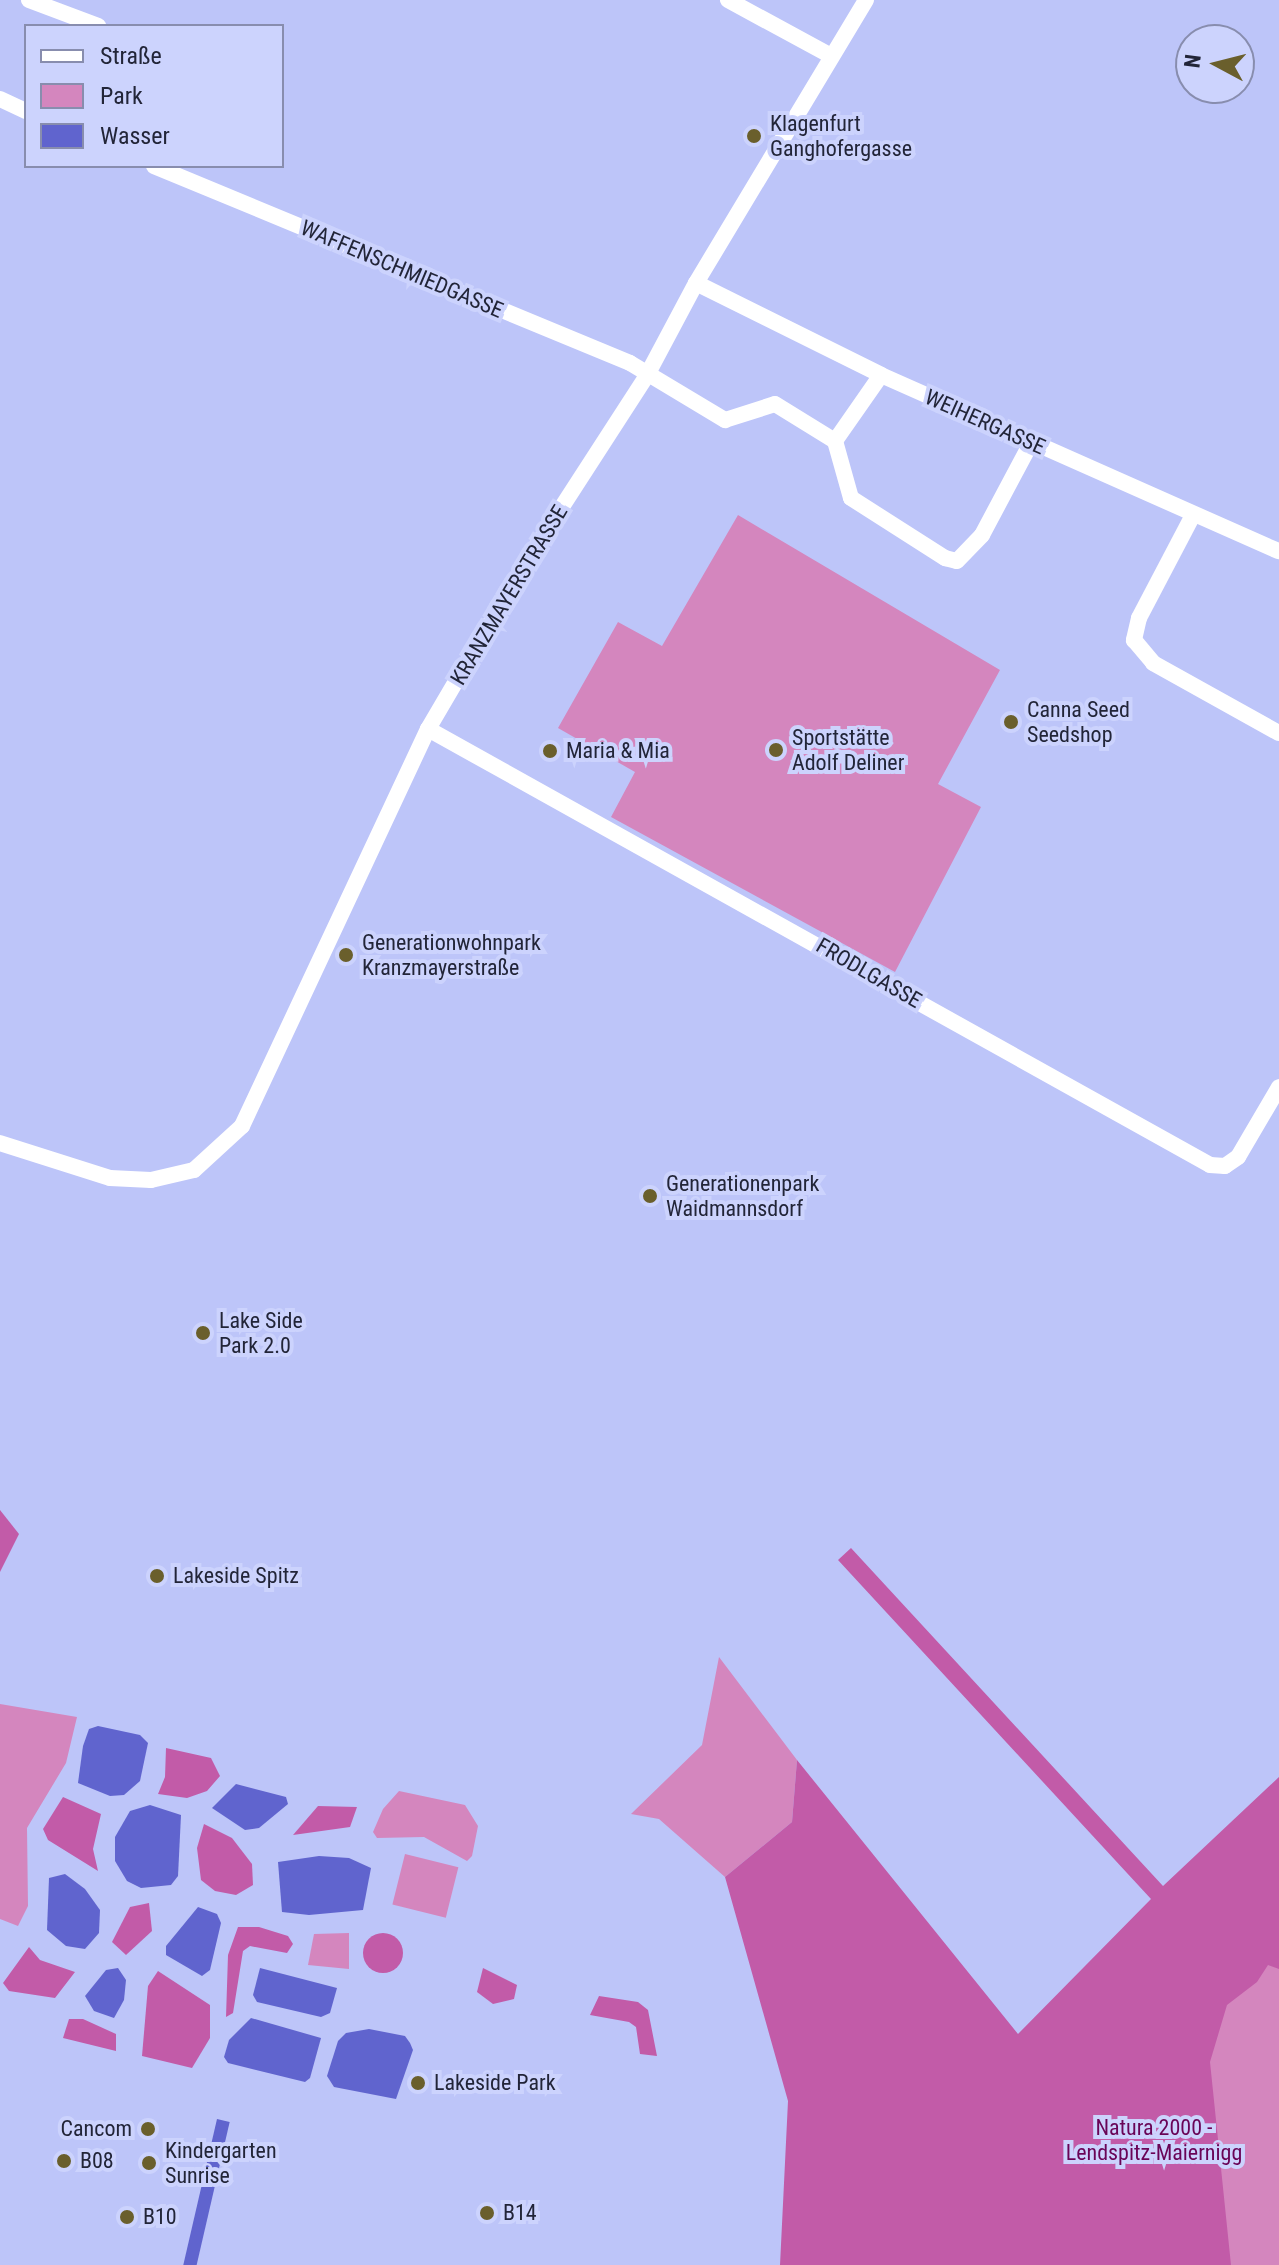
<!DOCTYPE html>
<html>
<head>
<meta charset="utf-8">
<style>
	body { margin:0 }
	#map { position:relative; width:1279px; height:2265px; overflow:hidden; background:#bdc5f9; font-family:"Roboto Condensed",sans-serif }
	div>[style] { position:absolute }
	.green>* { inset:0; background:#d486be; transform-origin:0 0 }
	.forest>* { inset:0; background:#c25ba8 }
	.round { border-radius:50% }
	.water>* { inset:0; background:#6064ce; transform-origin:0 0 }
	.minor>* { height:16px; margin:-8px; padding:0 8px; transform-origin:8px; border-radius:8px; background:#fff }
	.dots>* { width:22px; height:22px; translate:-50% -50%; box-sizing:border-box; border:4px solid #ccd3fd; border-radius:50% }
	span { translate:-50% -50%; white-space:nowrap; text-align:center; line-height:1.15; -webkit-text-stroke:8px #ccd3fd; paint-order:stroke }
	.poi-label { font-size:22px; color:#222538 }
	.left { translate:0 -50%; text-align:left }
	.right { translate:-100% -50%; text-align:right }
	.street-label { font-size:22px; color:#222538 }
	.park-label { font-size:22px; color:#690457 }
	.legend { position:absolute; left:24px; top:24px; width:260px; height:144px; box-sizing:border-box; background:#ccd3fd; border:2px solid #888dae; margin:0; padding:10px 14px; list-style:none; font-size:24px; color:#222538 }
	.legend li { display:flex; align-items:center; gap:16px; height:40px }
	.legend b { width:40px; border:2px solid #888dae }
	.north { position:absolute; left:1175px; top:24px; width:80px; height:80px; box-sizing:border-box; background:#ccd3fd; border:2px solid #888dae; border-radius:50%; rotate:277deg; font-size:22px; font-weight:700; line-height:32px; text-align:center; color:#222538 }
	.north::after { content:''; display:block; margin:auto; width:28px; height:36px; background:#6a5f2c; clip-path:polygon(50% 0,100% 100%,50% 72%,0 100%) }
</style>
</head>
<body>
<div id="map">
	<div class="green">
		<i style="clip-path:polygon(738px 515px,1000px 670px,938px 784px,981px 807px,895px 972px,611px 817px,635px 772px,558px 728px,618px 622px,662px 646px)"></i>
		<i style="clip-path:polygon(719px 1657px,797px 1760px,792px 1822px,725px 1877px,659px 1819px,631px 1814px,702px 1745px)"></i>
		<i style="clip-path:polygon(0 1704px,77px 1717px,66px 1763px,27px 1828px,28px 1906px,18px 1926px,0 1919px)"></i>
		<i style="clip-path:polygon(1279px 1783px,1279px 2265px,891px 2265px)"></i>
		<i style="clip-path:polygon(399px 1791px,465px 1805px,478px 1826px,472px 1856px,467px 1861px,424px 1837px,377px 1838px,373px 1832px,383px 1809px)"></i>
		<i style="left:405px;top:1854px;width:55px;height:52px;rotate:14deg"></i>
		<i style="clip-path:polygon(349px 1933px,349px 1969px,308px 1965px,314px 1934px)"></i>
	</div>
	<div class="forest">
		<i style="clip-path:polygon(0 1510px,19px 1534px,0 1572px)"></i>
		<i style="clip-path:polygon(851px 1548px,1163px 1886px,1279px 1777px,1279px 1969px,1268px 1965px,1257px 1982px,1227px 2005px,1210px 2062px,1231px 2265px,780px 2265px,788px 2101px,725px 1877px,792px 1822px,797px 1760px,1018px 2034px,1151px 1899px,838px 1560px)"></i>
		<i style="clip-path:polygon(166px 1748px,211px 1758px,220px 1776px,207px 1791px,187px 1798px,158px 1794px,165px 1777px)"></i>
		<i style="clip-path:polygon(63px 1797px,101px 1814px,93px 1849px,98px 1871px,48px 1840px,43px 1829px)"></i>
		<i style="clip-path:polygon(318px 1806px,357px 1807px,350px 1827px,293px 1835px)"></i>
		<i style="clip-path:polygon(204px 1824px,232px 1838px,252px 1864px,253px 1885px,236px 1895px,215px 1891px,201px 1880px,197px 1848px)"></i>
		<i style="clip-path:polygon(149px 1903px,152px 1931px,126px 1955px,112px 1942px,130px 1907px)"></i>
		<i style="clip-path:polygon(238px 1927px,259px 1927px,288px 1936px,293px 1944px,287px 1953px,250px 1946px,243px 1951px,233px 2013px,226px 2017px,228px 1955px)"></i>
		<i class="round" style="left:363px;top:1933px;width:40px;height:40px"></i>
		<i style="clip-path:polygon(29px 1947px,40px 1960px,75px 1972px,55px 1998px,9px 1991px,3px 1983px)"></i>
		<i style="clip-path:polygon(483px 1968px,517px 1985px,514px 1999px,493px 2004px,477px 1992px)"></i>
		<i style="clip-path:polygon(158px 1971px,210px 2005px,210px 2038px,192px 2068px,142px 2056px,148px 1986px)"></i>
		<i style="clip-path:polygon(599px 1996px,638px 2002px,648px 2010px,657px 2056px,640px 2054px,636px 2027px,629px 2022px,590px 2015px)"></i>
		<i style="clip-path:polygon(69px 2019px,83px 2019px,116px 2034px,116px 2051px,63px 2038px)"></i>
	</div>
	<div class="water">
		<i style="clip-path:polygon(98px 1726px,140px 1735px,148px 1743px,140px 1781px,124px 1795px,110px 1796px,78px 1783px,83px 1746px,89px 1729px)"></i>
		<i style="clip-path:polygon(236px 1784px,286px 1797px,288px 1804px,259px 1828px,245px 1830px,212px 1808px)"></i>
		<i style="clip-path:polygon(150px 1805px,181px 1815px,178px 1876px,171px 1885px,141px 1888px,127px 1881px,115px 1861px,115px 1837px,130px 1811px)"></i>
		<i style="clip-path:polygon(319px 1856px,349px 1858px,371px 1868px,363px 1910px,309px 1915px,282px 1912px,278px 1862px)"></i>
		<i style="clip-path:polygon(65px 1874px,85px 1889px,100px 1910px,99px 1933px,85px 1949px,66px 1946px,47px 1930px,49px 1878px)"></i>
		<i style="clip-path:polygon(198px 1907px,217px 1914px,221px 1923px,210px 1970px,202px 1976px,166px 1955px,166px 1946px)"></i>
		<i style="clip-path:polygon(118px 1968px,126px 1980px,124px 2000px,114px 2018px,94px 2011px,85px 1996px,106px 1970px)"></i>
		<i style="clip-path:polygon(260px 1968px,337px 1988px,330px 2013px,321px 2017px,257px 2002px,253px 1995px)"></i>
		<i style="clip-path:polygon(251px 2018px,321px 2038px,310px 2078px,305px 2082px,228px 2063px,224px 2057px,229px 2040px)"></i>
		<i style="clip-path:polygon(369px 2029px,405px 2036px,410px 2043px,413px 2050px,396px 2099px,334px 2087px,327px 2076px,338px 2041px,346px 2033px)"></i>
		<i style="left:217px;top:2119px;width:13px;height:151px;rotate:13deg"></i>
	</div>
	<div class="minor">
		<i style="left:29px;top:0;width:74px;rotate:20.6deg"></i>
		<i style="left:728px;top:0;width:117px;rotate:28.5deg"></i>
		<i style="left:0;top:99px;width:29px;rotate:25deg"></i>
		<i style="left:154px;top:166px;width:515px;rotate:22.48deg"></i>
		<i style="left:630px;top:363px;width:111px;rotate:31deg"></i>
		<i style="left:725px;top:420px;width:52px;rotate:-17.7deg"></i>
		<i style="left:775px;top:404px;width:70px;rotate:31.7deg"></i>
		<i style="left:835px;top:441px;width:59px;rotate:74.3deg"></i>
		<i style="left:851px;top:498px;width:112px;rotate:32.6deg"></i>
		<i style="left:945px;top:558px;width:12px;rotate:14deg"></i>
		<i style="left:957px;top:561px;width:36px;rotate:-46deg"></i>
		<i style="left:982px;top:535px;width:106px;rotate:-62deg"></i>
		<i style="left:696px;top:283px;width:207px;rotate:26.4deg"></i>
		<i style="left:881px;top:375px;width:435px;rotate:23.9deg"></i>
		<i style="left:835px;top:441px;width:80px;rotate:-55.1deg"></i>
		<i style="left:1192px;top:517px;width:114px;rotate:117.7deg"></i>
		<i style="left:1139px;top:618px;width:23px;rotate:103deg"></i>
		<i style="left:1134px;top:640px;width:30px;rotate:50deg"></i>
		<i style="left:1153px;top:663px;width:144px;rotate:29.1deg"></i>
		<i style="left:428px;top:729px;width:895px;rotate:29.14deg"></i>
		<i style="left:1210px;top:1165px;width:15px;rotate:4deg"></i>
		<i style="left:1225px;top:1166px;width:16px;rotate:-35deg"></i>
		<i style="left:1238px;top:1157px;width:81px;rotate:-59.6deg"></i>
		<i style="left:0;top:1143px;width:115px;rotate:17.7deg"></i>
		<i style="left:110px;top:1178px;width:41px;rotate:2.8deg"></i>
		<i style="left:151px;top:1180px;width:44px;rotate:-13.1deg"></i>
		<i style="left:194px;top:1170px;width:65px;rotate:-42.5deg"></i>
		<i style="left:242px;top:1126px;width:438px;rotate:-64.9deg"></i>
		<i style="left:428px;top:729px;width:188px;rotate:-59.6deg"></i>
		<i style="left:523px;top:567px;width:226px;rotate:-57.1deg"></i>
		<i style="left:646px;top:377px;width:106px;rotate:-62deg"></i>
		<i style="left:696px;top:283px;width:330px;rotate:-59deg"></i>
	</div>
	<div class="dots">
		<i style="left:754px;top:136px;background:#6a5f2c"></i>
		<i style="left:1011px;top:722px;background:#6a5f2c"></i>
		<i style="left:776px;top:750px;background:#6a5f2c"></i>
		<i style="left:550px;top:751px;background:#6a5f2c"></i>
		<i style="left:346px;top:955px;background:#6a5f2c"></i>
		<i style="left:650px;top:1196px;background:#6a5f2c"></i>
		<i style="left:203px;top:1333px;background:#6a5f2c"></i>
		<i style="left:157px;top:1576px;background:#6a5f2c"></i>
		<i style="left:418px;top:2083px;background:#6a5f2c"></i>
		<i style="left:148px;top:2129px;background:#6a5f2c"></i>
		<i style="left:64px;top:2161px;background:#6a5f2c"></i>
		<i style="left:149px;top:2163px;background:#6a5f2c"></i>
		<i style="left:487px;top:2213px;background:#6a5f2c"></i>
		<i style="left:127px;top:2217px;background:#6a5f2c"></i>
	</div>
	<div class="poi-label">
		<span class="left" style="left:770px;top:136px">Klagenfurt<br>Ganghofergasse</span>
		<span class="left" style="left:1027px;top:722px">Canna Seed<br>Seedshop</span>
		<span class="left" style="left:792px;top:750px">Sportstätte<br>Adolf Deliner</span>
		<span class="left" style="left:566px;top:751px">Maria &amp; Mia</span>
		<span class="left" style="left:362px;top:955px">Generationwohnpark<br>Kranzmayerstraße</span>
		<span class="left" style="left:666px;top:1196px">Generationenpark<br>Waidmannsdorf</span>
		<span class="left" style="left:219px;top:1333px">Lake Side<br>Park 2.0</span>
		<span class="left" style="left:173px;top:1576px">Lakeside Spitz</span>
		<span class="left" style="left:434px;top:2083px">Lakeside Park</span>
		<span class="right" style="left:132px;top:2129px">Cancom</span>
		<span class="left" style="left:165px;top:2163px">Kindergarten<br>Sunrise</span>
		<span class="left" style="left:80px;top:2161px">B08</span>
		<span class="left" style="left:503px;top:2213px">B14</span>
		<span class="left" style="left:143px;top:2217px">B10</span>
	</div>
	<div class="street-label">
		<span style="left:402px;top:269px;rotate:23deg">WAFFENSCHMIEDGASSE</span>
		<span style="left:985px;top:422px;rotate:24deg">WEIHERGASSE</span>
		<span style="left:509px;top:595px;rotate:-59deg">KRANZMAYERSTRASSE</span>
		<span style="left:869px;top:973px;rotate:30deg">FRODLGASSE</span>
	</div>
	<div class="park-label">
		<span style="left:1154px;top:2140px">Natura 2000 -<br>Lendspitz-Maiernigg</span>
	</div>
	<ul class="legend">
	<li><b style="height:10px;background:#fff"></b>Straße</li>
	<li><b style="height:22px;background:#d486be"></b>Park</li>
	<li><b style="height:22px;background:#6064ce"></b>Wasser</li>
	</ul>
	<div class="north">N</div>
</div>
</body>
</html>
